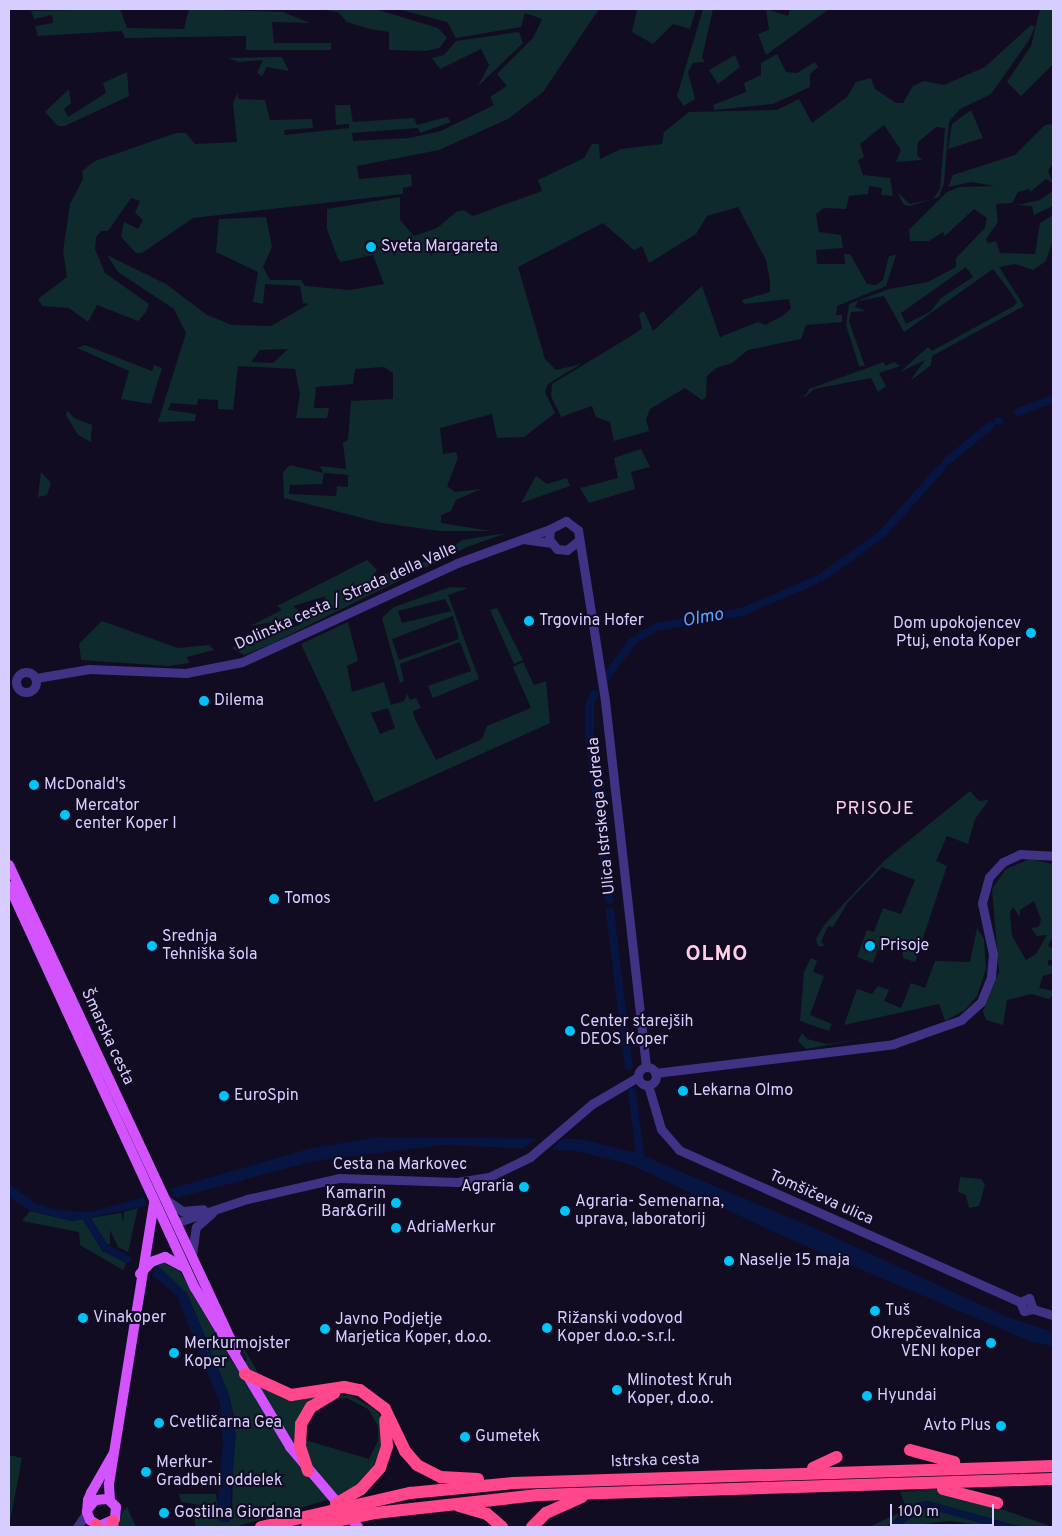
<!DOCTYPE html>
<html>
<head>
<meta charset="utf-8">
<style>
	body { margin:0 }
	#map { position:relative; width:1062px; height:1536px; overflow:hidden; background:#120c22; font-family:Overpass,sans-serif }
	div>[style] { position:absolute }
	.green>* { inset:0; background:#0e2a2d }
	.water>* { inset:0; background:#061541 }
	.pier>* { inset:0; background:#120c22 }
	.canal>* { height:8px; margin:-4px; padding:0 4px; transform-origin:4px; border-radius:4px; background:#061541 }
	.minor>* { height:9px; margin:-4.5px; padding:0 4.5px; transform-origin:4.5px; border-radius:4.5px; background:#403385 }
	.minor>.ring { margin:-4.5px; padding:0; box-sizing:content-box; background:none; border:9px solid #403385; border-radius:50% }
	.major>* { height:10px; margin:-5px; padding:0 5px; transform-origin:5px; border-radius:5px; background:#d354ff }
	.highway>* { height:12px; margin:-6px; padding:0 6px; transform-origin:6px; border-radius:6px; background:#ff488b }
	.dots>* { width:14px; height:14px; translate:-50% -50%; box-sizing:border-box; border:2px solid #120c22; border-radius:50% }
	span { translate:-50% -50%; white-space:nowrap; text-align:center; line-height:1.15; -webkit-text-stroke:4px #120c22; paint-order:stroke }
	.poi-label { font-size:16px; color:#d8cdff }
	.left { translate:0 -50%; text-align:left }
	.right { translate:-100% -50%; text-align:right }
	.street-label { font-size:16px; color:#d8cdff }
	.water-label { font-size:18px; color:#5ba0ff; font-style:italic }
	.neighbourhood-label { font-size:18px; color:#ffcfe8; letter-spacing:1px }
	.district-label { font-size:21px; color:#ffcfe8; font-weight:700; letter-spacing:1px }
	.frame { position:absolute; inset:0; border:10px solid #d8cdff; pointer-events:none }
	.scale { position:absolute; left:890px; top:1504px; width:104px; height:22px; box-sizing:border-box; border:2px solid #d8cdff; border-top:0; padding-left:6px; font-size:15px; line-height:18px; white-space:nowrap; color:#d8cdff; -webkit-text-stroke:4px #120c22; paint-order:stroke }
</style>
</head>
<body>
<div id="map">
	<div class="green">
		<i style="clip-path:polygon(120px 9px,127px 28px,184px 29px,189px 9px,283px 12px,310px 23px,272px 22px,274px 43px,331px 43px,331px 50px,246px 50px,246px 36px,125px 38px,122px 31px,38px 36px,35px 26px,53px 23px,52px 15px,34px 19px,31px 11px)"></i>
		<i style="clip-path:polygon(319px 9px,375px 9px,438px 28px,447px 38px,439px 48px,426px 51px,389px 50px,389px 32px,370px 29px,347px 22px,338px 12px)"></i>
		<i style="clip-path:polygon(398px 9px,599px 9px,543px 92px,508px 119px,439px 150px,357px 166px,359px 179px,411px 174px,412px 186px,403px 188px,403px 194px,193px 218px,142px 253px,136px 253px,121px 237px,124px 222px,138px 229px,143px 220px,135px 213px,140px 201px,131px 198px,108px 231px,101px 231px,96px 237px,95px 249px,105px 273px,149px 304px,146px 312px,138px 321px,97px 305px,88px 322px,69px 308px,42px 306px,38px 299px,67px 277px,63px 251px,70px 204px,83px 179px,82px 171px,95px 161px,176px 133px,186px 133px,195px 144px,237px 142px,233px 103px,238px 93px,238px 99px,265px 100px,270px 120px,312px 119px,313px 128px,284px 130px,285px 135px,349px 128px,349px 124px,336px 125px,335px 105px,350px 105px,353px 122px,414px 118px,417px 125px,447px 117px,451px 122px,420px 133px,418px 128px,352px 133px,353px 141px,409px 138px,441px 131px,494px 105px,490px 97px,507px 86px,497px 74px,533px 38px,542px 19px,525px 13px,521px 27px,456px 38px,447px 22px)"></i>
		<i style="clip-path:polygon(637px 9px,696px 9px,690px 29px,673px 24px,653px 44px,632px 32px)"></i>
		<i style="clip-path:polygon(703px 9px,713px 9px,702px 58px,705px 62px,693px 63px,688px 72px,695px 99px,684px 106px,677px 96px)"></i>
		<i style="clip-path:polygon(766px 9px,788px 16px,790px 9px,829px 9px,766px 55px,758px 34px,769px 30px)"></i>
		<i style="clip-path:polygon(1040px 9px,1053px 9px,1053px 64px,1021px 96px,1007px 82px,1031px 46px)"></i>
		<i style="clip-path:polygon(evenodd,1031px 25px,1035px 27px,1029px 40px,991px 94px,960px 109px,949px 122px,944px 183px,939px 197px,910px 206px,904px 205px,897px 192px,910px 204px,933px 199px,940px 189px,945px 128px,936px 127px,918px 142px,917px 155px,922px 160px,896px 162px,901px 150px,884px 125px,860px 144px,864px 157px,858px 160px,863px 175px,890px 178px,893px 196px,881px 195px,882px 188px,869px 186px,868px 194px,849px 196px,846px 209px,824px 208px,816px 214px,819px 232px,841px 235px,843px 248px,816px 250px,817px 264px,845px 264px,844px 254px,850px 254px,867px 284px,876px 285px,883px 280px,889px 256px,896px 255px,886px 286px,837px 306px,836px 315px,842px 315px,842px 322px,806px 325px,801px 339px,748px 350px,732px 363px,716px 368px,707px 376px,706px 397px,702px 400px,685px 388px,650px 409px,646px 419px,649px 431px,614px 441px,610px 422px,596px 417px,592px 406px,561px 417px,551px 396px,552px 384px,636px 333px,642px 328px,639px 314px,644px 311px,653px 331px,702px 286px,720px 337px,758px 322px,765px 325px,784px 315px,791px 308px,789px 299px,744px 304px,742px 300px,770px 292px,770px 280px,766px 260px,738px 207px,707px 216px,696px 234px,649px 263px,642px 246px,634px 250px,603px 223px,518px 267px,545px 359px,556px 370px,581px 364px,548px 384px,545px 392px,555px 413px,524px 437px,497px 438px,492px 414px,440px 428px,443px 454px,456px 452px,458px 458px,447px 486px,455px 492px,481px 489px,456px 500px,451px 511px,441px 515px,441px 523px,491px 531px,440px 531px,382px 523px,284px 498px,283px 472px,290px 465px,323px 473px,320px 466px,346px 469px,343px 443px,348px 440px,351px 401px,393px 399px,393px 373px,384px 367px,355px 369px,353px 384px,316px 387px,314px 408px,329px 408px,327px 418px,296px 418px,300px 394px,295px 369px,238px 366px,233px 410px,218px 409px,218px 400px,198px 399px,197px 405px,171px 403px,168px 410px,196px 414px,195px 421px,158px 422px,186px 333px,174px 309px,118px 272px,107px 255px,166px 284px,207px 315px,232px 325px,271px 326px,309px 304px,303px 303px,300px 286px,265px 284px,263px 304px,253px 302px,258px 272px,216px 252px,219px 219px,266px 217px,272px 247px,263px 267px,270px 280px,301px 280px,305px 286px,350px 290px,384px 284px,373px 255px,341px 262px,338px 259px,327px 229px,327px 209px,400px 197px,400px 220px,414px 236px,437px 228px,456px 212px,463px 210px,473px 216px,542px 191px,538px 180px,584px 158px,592px 144px,599px 144px,600px 159px,621px 149px,662px 144px,664px 132px,689px 112px,777px 110px,799px 99px,812px 123px,847px 97px,856px 82px,871px 78px,875px 89px,896px 103px,903px 103px,913px 86px,924px 81px,944px 85px,985px 67px,1031px 25px,288px 349px,273px 363px,251px 362px,260px 350px,288px 349px,1031px 25px,324px 473px,348px 475px,348px 487px,337px 486px,336px 496px,289px 494px,290px 485px,322px 484px,324px 473px)"></i>
		<i style="clip-path:polygon(519px 32px,523px 43px,478px 86px,489px 65px,481px 49px,440px 69px,432px 58px,444px 55px,456px 41px)"></i>
		<i style="clip-path:polygon(777px 54px,786px 72px,797px 73px,815px 62px,818px 67px,810px 74px,810px 87px,773px 104px,714px 110px,713px 105px,746px 92px,744px 83px,761px 75px,761px 63px)"></i>
		<i style="clip-path:polygon(735px 55px,740px 67px,718px 84px,709px 70px)"></i>
		<i style="clip-path:polygon(282px 57px,289px 71px,267px 67px,262px 76px,257px 73px,263px 60px,239px 62px,228px 58px)"></i>
		<i style="clip-path:polygon(127px 72px,129px 96px,65px 126px,58px 126px,45px 112px,69px 89px,71px 103px,64px 109px,68px 117px,106px 93px,103px 83px)"></i>
		<i style="clip-path:polygon(971px 110px,983px 138px,948px 149px,952px 124px)"></i>
		<i style="clip-path:polygon(evenodd,1053px 124px,1053px 163px,1048px 171px,1053px 183px,1046px 179px,1030px 192px,1029px 189px,1018px 192px,1012px 203px,996px 204px,998px 222px,986px 239px,988px 243px,996px 241px,1000px 253px,1035px 254px,1040px 223px,1053px 215px,1053px 240px,1046px 261px,1033px 270px,1015px 264px,999px 267px,1024px 306px,932px 356px,931px 365px,910px 381px,925px 360px,900px 372px,928px 347px,932px 351px,1014px 306px,1017px 302px,1012px 294px,993px 269px,904px 332px,884px 296px,858px 301px,855px 307px,866px 311px,851px 312px,849px 322px,865px 366px,859px 366px,846px 325px,849px 304px,889px 289px,928px 282px,956px 267px,956px 258px,985px 228px,987px 218px,974px 209px,945px 236px,943px 232px,929px 241px,910px 241px,909px 230px,947px 192px,960px 187px,995px 186px,971px 182px,948px 187px,953px 175px,1015px 155px,1045px 125px,1053px 124px,966px 267px,973px 277px,941px 298px,930px 312px,906px 324px,901px 313px,966px 267px)"></i>
		<i style="clip-path:polygon(1053px 191px,1053px 206px,1034px 215px,1032px 206px,1018px 205px,1040px 200px)"></i>
		<i style="clip-path:polygon(85px 345px,152px 371px,154px 365px,162px 368px,151px 404px,121px 399px,129px 371px,77px 348px)"></i>
		<i style="clip-path:polygon(884px 362px,885px 366px,894px 362px,900px 366px,879px 373px,886px 386px,878px 392px,871px 378px,814px 389px,804px 398px,809px 389px)"></i>
		<i style="clip-path:polygon(67px 410px,74px 418px,92px 425px,91px 442px,78px 435px,66px 415px)"></i>
		<i style="clip-path:polygon(641px 449px,650px 467px,631px 472px,635px 489px,589px 503px,580px 488px,618px 478px,614px 458px)"></i>
		<i style="clip-path:polygon(41px 472px,51px 483px,47px 495px,38px 497px)"></i>
		<i style="clip-path:polygon(536px 476px,547px 484px,567px 478px,570px 486px,521px 503px)"></i>
		<i style="clip-path:polygon(evenodd,507px 533px,467px 547px,269px 645px,244px 655px,232px 648px,247px 639px,300px 625px,299px 620px,292px 619px,250px 626px,282px 610px,277px 606px,367px 560px,377px 570px,374px 577px,438px 558px,462px 540px,507px 533px,326px 596px,322px 607px,313px 611px,300px 612px,293px 606px,326px 596px)"></i>
		<i style="clip-path:polygon(evenodd,450px 587px,468px 588px,448px 595px,479px 679px,433px 698px,428px 686px,471px 671px,460px 642px,400px 664px,404px 681px,400px 683px,382px 618px,394px 607px,450px 587px,445px 599px,451px 611px,402px 623px,398px 611px,445px 599px,450px 587px,453px 616px,459px 639px,399px 660px,392px 639px,453px 616px)"></i>
		<i style="clip-path:polygon(497px 608px,523px 660px,514px 664px,490px 610px)"></i>
		<i style="clip-path:polygon(102px 621px,178px 648px,209px 645px,214px 650px,187px 657px,189px 663px,168px 666px,81px 660px,79px 644px)"></i>
		<i style="clip-path:polygon(evenodd,348px 622px,358px 661px,347px 666px,352px 692px,384px 682px,391px 705px,404px 701px,407px 694px,410px 700px,416px 698px,421px 708px,413px 711px,415px 719px,436px 760px,482px 739px,487px 726px,531px 708px,513px 667px,523px 662px,534px 685px,546px 681px,550px 723px,375px 802px,301px 644px,348px 622px,388px 708px,395px 728px,380px 734px,371px 713px,388px 708px)"></i>
		<i style="clip-path:polygon(970px 791px,979px 801px,989px 800px,975px 819px,968px 844px,947px 836px,936px 861px,947px 866px,915px 962px,903px 958px,902px 947px,883px 936px,873px 963px,857px 957px,867px 930px,874px 932px,883px 908px,901px 914px,915px 880px,882px 867px,848px 902px,833px 927px,828px 926px,821px 942px,825px 946px,818px 946px,816px 939px,825px 924px,885px 860px)"></i>
		<i style="clip-path:polygon(evenodd,1030px 859px,1053px 864px,1053px 936px,1048px 946px,1053px 949px,1053px 960px,1048px 960px,1048px 965px,1053px 966px,1053px 973px,1043px 976px,1039px 988px,1053px 991px,1053px 995px,1049px 999px,1031px 994px,1007px 1000px,1003px 1025px,986px 1020px,983px 1011px,999px 972px,992px 889px,1006px 869px,1030px 859px,1034px 901px,1041px 919px,1039px 927px,1031px 928px,1037px 936px,1047px 935px,1036px 954px,1026px 960px,1012px 936px,1010px 912px,1013px 907px,1020px 917px,1020px 910px,1034px 901px)"></i>
		<i style="clip-path:polygon(977px 928px,984px 939px,986px 969px,977px 996px,965px 1010px,945px 1021px,939px 1004px,844px 1025px,857px 989px,872px 994px,878px 986px,889px 990px,884px 1001px,901px 1008px,911px 983px,925px 988px,935px 961px,970px 962px)"></i>
		<i style="clip-path:polygon(811px 958px,817px 961px,813px 972px,824px 976px,810px 1015px,832px 1024px,829px 1031px,800px 1021px,804px 972px)"></i>
		<i style="clip-path:polygon(802px 1033px,807px 1039px,827px 1044px,867px 1038px,806px 1049px,798px 1041px)"></i>
		<i style="clip-path:polygon(960px 1177px,981px 1179px,985px 1184px,979px 1206px,969px 1208px,966px 1195px,958px 1192px)"></i>
		<i style="clip-path:polygon(138px 1208px,128px 1252px,118px 1247px,110px 1230px,110px 1244px,100px 1244px,127px 1261px,123px 1270px,80px 1245px,79px 1232px,22px 1221px,30px 1211px,72px 1221px,121px 1213px,123px 1222px,124px 1212px)"></i>
		<i style="clip-path:polygon(evenodd,160px 1262px,179px 1270px,235px 1366px,247px 1360px,235px 1333px,261px 1378px,273px 1386px,332px 1397px,350px 1395px,376px 1410px,381px 1417px,381px 1455px,363px 1483px,341px 1496px,234px 1527px,196px 1527px,193px 1515px,203px 1516px,202px 1505px,181px 1502px,179px 1494px,216px 1494px,219px 1521px,229px 1522px,232px 1512px,234px 1417px,229px 1395px,187px 1293px,158px 1269px,160px 1262px,347px 1398px,368px 1409px,378px 1426px,378px 1441px,369px 1459px,305px 1440px,311px 1413px,333px 1399px,347px 1398px)"></i>
		<i style="clip-path:polygon(9px 1455px,22px 1458px,9px 1527px)"></i>
		<i style="clip-path:polygon(934px 1490px,948px 1491px,1053px 1527px,1022px 1527px,928px 1501px,916px 1503px,886px 1527px,869px 1527px,907px 1509px,900px 1492px)"></i>
		<i style="clip-path:polygon(127px 1507px,136px 1527px,117px 1527px,123px 1511px)"></i>
		<i style="clip-path:polygon(926px 1508px,956px 1516px,995px 1527px,950px 1521px,897px 1527px)"></i>
	</div>
	<div class="water">
		<i style="clip-path:polygon(379px 1137px,581px 1139px,639px 1154px,819px 1230px,1005px 1316px,1053px 1332px,1053px 1346px,1032px 1342px,787px 1238px,629px 1164px,577px 1151px,442px 1145px,314px 1161px,176px 1198px,170px 1189px,312px 1148px)"></i>
		<i style="clip-path:polygon(9px 1184px,35px 1203px,58px 1210px,92px 1212px,144px 1197px,147px 1206px,72px 1221px,30px 1211px,9px 1197px)"></i>
		<i style="clip-path:polygon(157px 1265px,187px 1293px,229px 1395px,236px 1435px,229px 1522px,219px 1521px,217px 1509px,223px 1443px,220px 1404px,177px 1296px,152px 1275px)"></i>
		<i style="clip-path:polygon(928px 1501px,945px 1506px,1022px 1527px,995px 1527px,926px 1508px,897px 1527px,886px 1527px,916px 1503px)"></i>
	</div>
	<div class="pier">
		<i style="clip-path:polygon(542px 1135px,566px 1136px,548px 1152px,519px 1151px)"></i>
	</div>
	<div class="canal">
		<i style="left:1018px;top:412px;width:37px;rotate:-20deg"></i>
		<i style="left:998px;top:421px;width:1px"></i>
		<i style="left:946px;top:462px;width:58px;rotate:-39.4deg"></i>
		<i style="left:822px;top:577px;width:74px;rotate:-35.6deg"></i>
		<i style="left:882px;top:534px;width:89px;rotate:-48.2deg"></i>
		<i style="left:606px;top:677px;width:44px;rotate:-53.4deg"></i>
		<i style="left:632px;top:642px;width:28px;rotate:-32deg"></i>
		<i style="left:656px;top:627px;width:87px;rotate:-9.9deg"></i>
		<i style="left:742px;top:612px;width:81px;rotate:-23.4deg"></i>
		<i style="left:595px;top:694px;width:10px;rotate:119deg"></i>
		<i style="left:590px;top:703px;width:39px;rotate:90deg"></i>
		<i style="left:590px;top:742px;width:159px;rotate:83.1deg"></i>
		<i style="left:610px;top:912px;width:155px;rotate:83deg"></i>
		<i style="left:632px;top:1092px;width:71px;rotate:82.7deg"></i>
		<i style="left:85px;top:1216px;width:38px;rotate:58deg"></i>
		<i style="left:105px;top:1248px;width:25px;rotate:27deg"></i>
	</div>
	<div class="minor">
		<i style="left:523px;top:539px;width:27px;rotate:8deg"></i>
		<i style="left:578px;top:541px;width:14px;rotate:141deg"></i>
		<i style="left:567px;top:550px;width:10px;rotate:-174deg"></i>
		<i style="left:557px;top:549px;width:13px;rotate:-129deg"></i>
		<i style="left:549px;top:539px;width:10px;rotate:-84deg"></i>
		<i style="left:550px;top:529px;width:18px;rotate:-27deg"></i>
		<i style="left:566px;top:521px;width:15px;rotate:37deg"></i>
		<i style="left:578px;top:530px;width:173px;rotate:81deg"></i>
		<i style="left:605px;top:701px;width:368px;rotate:83.6deg"></i>
		<i class="ring" style="left:16px;top:672px;width:11px;height:11px"></i>
		<i style="left:36px;top:678px;width:54px;rotate:-9.6deg"></i>
		<i style="left:89px;top:669px;width:97px;rotate:2.4deg"></i>
		<i style="left:186px;top:673px;width:57px;rotate:-11.1deg"></i>
		<i style="left:242px;top:662px;width:237px;rotate:-24.7deg"></i>
		<i style="left:457px;top:563px;width:99px;rotate:-20.1deg"></i>
		<i class="ring" style="left:638px;top:1067px;width:9px;height:9px"></i>
		<i style="left:655px;top:1073px;width:240px;rotate:-6.9deg"></i>
		<i style="left:893px;top:1044px;width:72px;rotate:-19.4deg"></i>
		<i style="left:961px;top:1020px;width:27px;rotate:-42deg"></i>
		<i style="left:981px;top:1002px;width:27px;rotate:-68deg"></i>
		<i style="left:991px;top:977px;width:23px;rotate:-85deg"></i>
		<i style="left:993px;top:954px;width:52px;rotate:-102.2deg"></i>
		<i style="left:982px;top:903px;width:27px;rotate:-75deg"></i>
		<i style="left:989px;top:877px;width:21px;rotate:-47deg"></i>
		<i style="left:1003px;top:862px;width:19px;rotate:-25deg"></i>
		<i style="left:1020px;top:854px;width:33px;rotate:3deg"></i>
		<i style="left:648px;top:1085px;width:46px;rotate:73.5deg"></i>
		<i style="left:661px;top:1129px;width:28px;rotate:49deg"></i>
		<i style="left:679px;top:1150px;width:373px;rotate:24deg"></i>
		<i style="left:165px;top:1199px;width:21px;rotate:35deg"></i>
		<i style="left:182px;top:1211px;width:21px;rotate:-5deg"></i>
		<i style="left:175px;top:1223px;width:76px;rotate:-18.4deg"></i>
		<i style="left:247px;top:1199px;width:94px;rotate:-12.9deg"></i>
		<i style="left:339px;top:1178px;width:118px;rotate:1.9deg"></i>
		<i style="left:457px;top:1182px;width:32px;rotate:-9deg"></i>
		<i style="left:489px;top:1177px;width:46px;rotate:-26deg"></i>
		<i style="left:530px;top:1157px;width:82px;rotate:-40.5deg"></i>
		<i style="left:592px;top:1104px;width:53px;rotate:-30.4deg"></i>
		<i style="left:192px;top:1254px;width:27px;rotate:-82deg"></i>
		<i style="left:196px;top:1227px;width:21px;rotate:-41deg"></i>
		<i style="left:1020px;top:1302px;width:10px;rotate:-24deg"></i>
		<i style="left:1029px;top:1298px;width:12px;rotate:70deg"></i>
		<i style="left:1020px;top:1302px;width:10px;rotate:66deg"></i>
		<i style="left:1024px;top:1311px;width:9px;rotate:-13deg"></i>
		<i style="left:1033px;top:1309px;width:21px;rotate:17deg"></i>
		<i style="left:77px;top:1527px;width:18px;rotate:-56deg"></i>
	</div>
	<div class="major">
		<i style="left:9px;top:865px;width:536px;rotate:64.96deg"></i>
		<i style="left:9px;top:886px;width:443px;rotate:65.2deg"></i>
		<i style="left:195px;top:1288px;width:185px;rotate:59.1deg"></i>
		<i style="left:290px;top:1447px;width:105px;rotate:49.6deg"></i>
		<i style="left:140px;top:1274px;width:16px;rotate:-47deg"></i>
		<i style="left:151px;top:1262px;width:15px;rotate:-20deg"></i>
		<i style="left:165px;top:1257px;width:21px;rotate:28deg"></i>
		<i style="left:110px;top:1500px;width:16px;rotate:-94deg"></i>
		<i style="left:109px;top:1484px;width:285px;rotate:-80.9deg"></i>
		<i style="left:88px;top:1509px;width:11px;rotate:-52deg"></i>
		<i style="left:95px;top:1500px;width:13px;rotate:-4deg"></i>
		<i style="left:108px;top:1499px;width:11px;rotate:45deg"></i>
		<i style="left:116px;top:1507px;width:12px;rotate:95deg"></i>
		<i style="left:115px;top:1519px;width:17px;rotate:156deg"></i>
		<i style="left:99px;top:1526px;width:11px;rotate:-146deg"></i>
		<i style="left:90px;top:1520px;width:9px;rotate:-111deg"></i>
		<i style="left:87px;top:1512px;width:12px;rotate:-85deg"></i>
		<i style="left:88px;top:1500px;width:8px;rotate:-67deg"></i>
		<i style="left:91px;top:1493px;width:43px;rotate:-60.4deg"></i>
	</div>
	<div class="highway">
		<i style="left:245px;top:1374px;width:51px;rotate:24.5deg"></i>
		<i style="left:291px;top:1395px;width:54px;rotate:-8.6deg"></i>
		<i style="left:344px;top:1387px;width:16px;rotate:11deg"></i>
		<i style="left:360px;top:1390px;width:31px;rotate:37deg"></i>
		<i style="left:385px;top:1409px;width:47px;rotate:64.5deg"></i>
		<i style="left:405px;top:1451px;width:18px;rotate:49deg"></i>
		<i style="left:417px;top:1465px;width:27px;rotate:27deg"></i>
		<i style="left:441px;top:1477px;width:37px;rotate:3deg"></i>
		<i style="left:910px;top:1450px;width:46px;rotate:15.3deg"></i>
		<i style="left:813px;top:1468px;width:26px;rotate:-25deg"></i>
		<i style="left:308px;top:1471px;width:26px;rotate:-108deg"></i>
		<i style="left:300px;top:1446px;width:22px;rotate:-87deg"></i>
		<i style="left:301px;top:1424px;width:20px;rotate:-60deg"></i>
		<i style="left:311px;top:1407px;width:27px;rotate:-31deg"></i>
		<i style="left:943px;top:1489px;width:56px;rotate:14.5deg"></i>
		<i style="left:336px;top:1504px;width:29px;rotate:-31deg"></i>
		<i style="left:361px;top:1489px;width:28px;rotate:-48deg"></i>
		<i style="left:380px;top:1468px;width:23px;rotate:-72deg"></i>
		<i style="left:387px;top:1446px;width:26px;rotate:-94deg"></i>
		<i style="left:459px;top:1506px;width:29px;rotate:16deg"></i>
		<i style="left:487px;top:1514px;width:20px;rotate:41deg"></i>
		<i style="left:96px;top:1525px;width:3px;rotate:45deg"></i>
		<i style="left:112px;top:1527px;width:6px;rotate:-81deg"></i>
		<i style="left:261px;top:1527px;width:153px;rotate:-12.9deg"></i>
		<i style="left:410px;top:1493px;width:103px;rotate:-5.5deg"></i>
		<i style="left:513px;top:1483px;width:540px;rotate:-1.8deg"></i>
		<i style="left:307px;top:1527px;width:69px;rotate:-11.6deg"></i>
		<i style="left:375px;top:1513px;width:164px;rotate:-6.3deg"></i>
		<i style="left:538px;top:1495px;width:515px;rotate:-1.78deg"></i>
		<i style="left:532px;top:1527px;width:20px;rotate:-45deg"></i>
		<i style="left:546px;top:1513px;width:39px;rotate:-24deg"></i>
	</div>
	<div class="dots">
		<i style="left:371px;top:247px;background:#00c3f8"></i>
		<i style="left:529px;top:621px;background:#00c3f8"></i>
		<i style="left:1031px;top:633px;background:#00c3f8"></i>
		<i style="left:204px;top:701px;background:#00c3f8"></i>
		<i style="left:34px;top:785px;background:#00c3f8"></i>
		<i style="left:65px;top:815px;background:#00c3f8"></i>
		<i style="left:274px;top:899px;background:#00c3f8"></i>
		<i style="left:152px;top:946px;background:#00c3f8"></i>
		<i style="left:870px;top:946px;background:#00c3f8"></i>
		<i style="left:570px;top:1031px;background:#00c3f8"></i>
		<i style="left:683px;top:1091px;background:#00c3f8"></i>
		<i style="left:224px;top:1096px;background:#00c3f8"></i>
		<i style="left:524px;top:1187px;background:#00c3f8"></i>
		<i style="left:396px;top:1203px;background:#00c3f8"></i>
		<i style="left:565px;top:1211px;background:#00c3f8"></i>
		<i style="left:396px;top:1228px;background:#00c3f8"></i>
		<i style="left:729px;top:1261px;background:#00c3f8"></i>
		<i style="left:875px;top:1311px;background:#00c3f8"></i>
		<i style="left:83px;top:1318px;background:#00c3f8"></i>
		<i style="left:547px;top:1328px;background:#00c3f8"></i>
		<i style="left:325px;top:1329px;background:#00c3f8"></i>
		<i style="left:991px;top:1343px;background:#00c3f8"></i>
		<i style="left:174px;top:1353px;background:#00c3f8"></i>
		<i style="left:617px;top:1390px;background:#00c3f8"></i>
		<i style="left:867px;top:1396px;background:#00c3f8"></i>
		<i style="left:159px;top:1423px;background:#00c3f8"></i>
		<i style="left:1001px;top:1426px;background:#00c3f8"></i>
		<i style="left:465px;top:1437px;background:#00c3f8"></i>
		<i style="left:146px;top:1472px;background:#00c3f8"></i>
		<i style="left:164px;top:1513px;background:#00c3f8"></i>
	</div>
	<div class="poi-label">
		<span class="left" style="left:381px;top:247px">Sveta Margareta</span>
		<span class="left" style="left:539px;top:621px">Trgovina Hofer</span>
		<span class="right" style="left:1021px;top:633px">Dom upokojencev<br>Ptuj, enota Koper</span>
		<span class="left" style="left:214px;top:701px">Dilema</span>
		<span class="left" style="left:44px;top:785px">McDonald's</span>
		<span class="left" style="left:75px;top:815px">Mercator<br>center Koper I</span>
		<span class="left" style="left:284px;top:899px">Tomos</span>
		<span class="left" style="left:162px;top:946px">Srednja<br>Tehniška šola</span>
		<span class="left" style="left:880px;top:946px">Prisoje</span>
		<span class="left" style="left:580px;top:1031px">Center starejših<br>DEOS Koper</span>
		<span class="left" style="left:693px;top:1091px">Lekarna Olmo</span>
		<span class="left" style="left:234px;top:1096px">EuroSpin</span>
		<span class="right" style="left:514px;top:1187px">Agraria</span>
		<span class="right" style="left:386px;top:1203px">Kamarin<br>Bar&amp;Grill</span>
		<span class="left" style="left:575px;top:1211px">Agraria- Semenarna,<br>uprava, laboratorij</span>
		<span class="left" style="left:406px;top:1228px">AdriaMerkur</span>
		<span class="left" style="left:739px;top:1261px">Naselje 15 maja</span>
		<span class="left" style="left:885px;top:1311px">Tuš</span>
		<span class="left" style="left:93px;top:1318px">Vinakoper</span>
		<span class="left" style="left:557px;top:1328px">Rižanski vodovod<br>Koper d.o.o.-s.r.l.</span>
		<span class="left" style="left:335px;top:1329px">Javno Podjetje<br>Marjetica Koper, d.o.o.</span>
		<span class="right" style="left:981px;top:1343px">Okrepčevalnica<br>VENI koper</span>
		<span class="left" style="left:184px;top:1353px">Merkurmojster<br>Koper</span>
		<span class="left" style="left:627px;top:1390px">Mlinotest Kruh<br>Koper, d.o.o.</span>
		<span class="left" style="left:877px;top:1396px">Hyundai</span>
		<span class="left" style="left:169px;top:1423px">Cvetličarna Gea</span>
		<span class="right" style="left:991px;top:1426px">Avto Plus</span>
		<span class="left" style="left:475px;top:1437px">Gumetek</span>
		<span class="left" style="left:156px;top:1472px">Merkur-<br>Gradbeni oddelek</span>
		<span class="left" style="left:174px;top:1513px">Gostilna Giordana</span>
	</div>
	<div class="street-label">
		<span style="left:346px;top:597px;rotate:-24deg">Dolinska cesta / Strada della Valle</span>
		<span style="left:602px;top:816px;rotate:-96deg">Ulica Istrskega odreda</span>
		<span style="left:107px;top:1037px;rotate:65deg">Šmarska cesta</span>
		<span style="left:400px;top:1165px">Cesta na Markovec</span>
		<span style="left:821px;top:1198px;rotate:24deg">Tomšičeva ulica</span>
		<span style="left:655px;top:1461px;rotate:-2deg">Istrska cesta</span>
	</div>
	<div class="water-label">
		<span style="left:703px;top:619px;rotate:-10deg">Olmo</span>
	</div>
	<div class="neighbourhood-label">
		<span style="left:875px;top:810px">PRISOJE</span>
	</div>
	<div class="district-label">
		<span style="left:717px;top:955px">OLMO</span>
	</div>
	<div class="frame"></div>
	<div class="scale">100 m</div>
</div>
</body>
</html>
